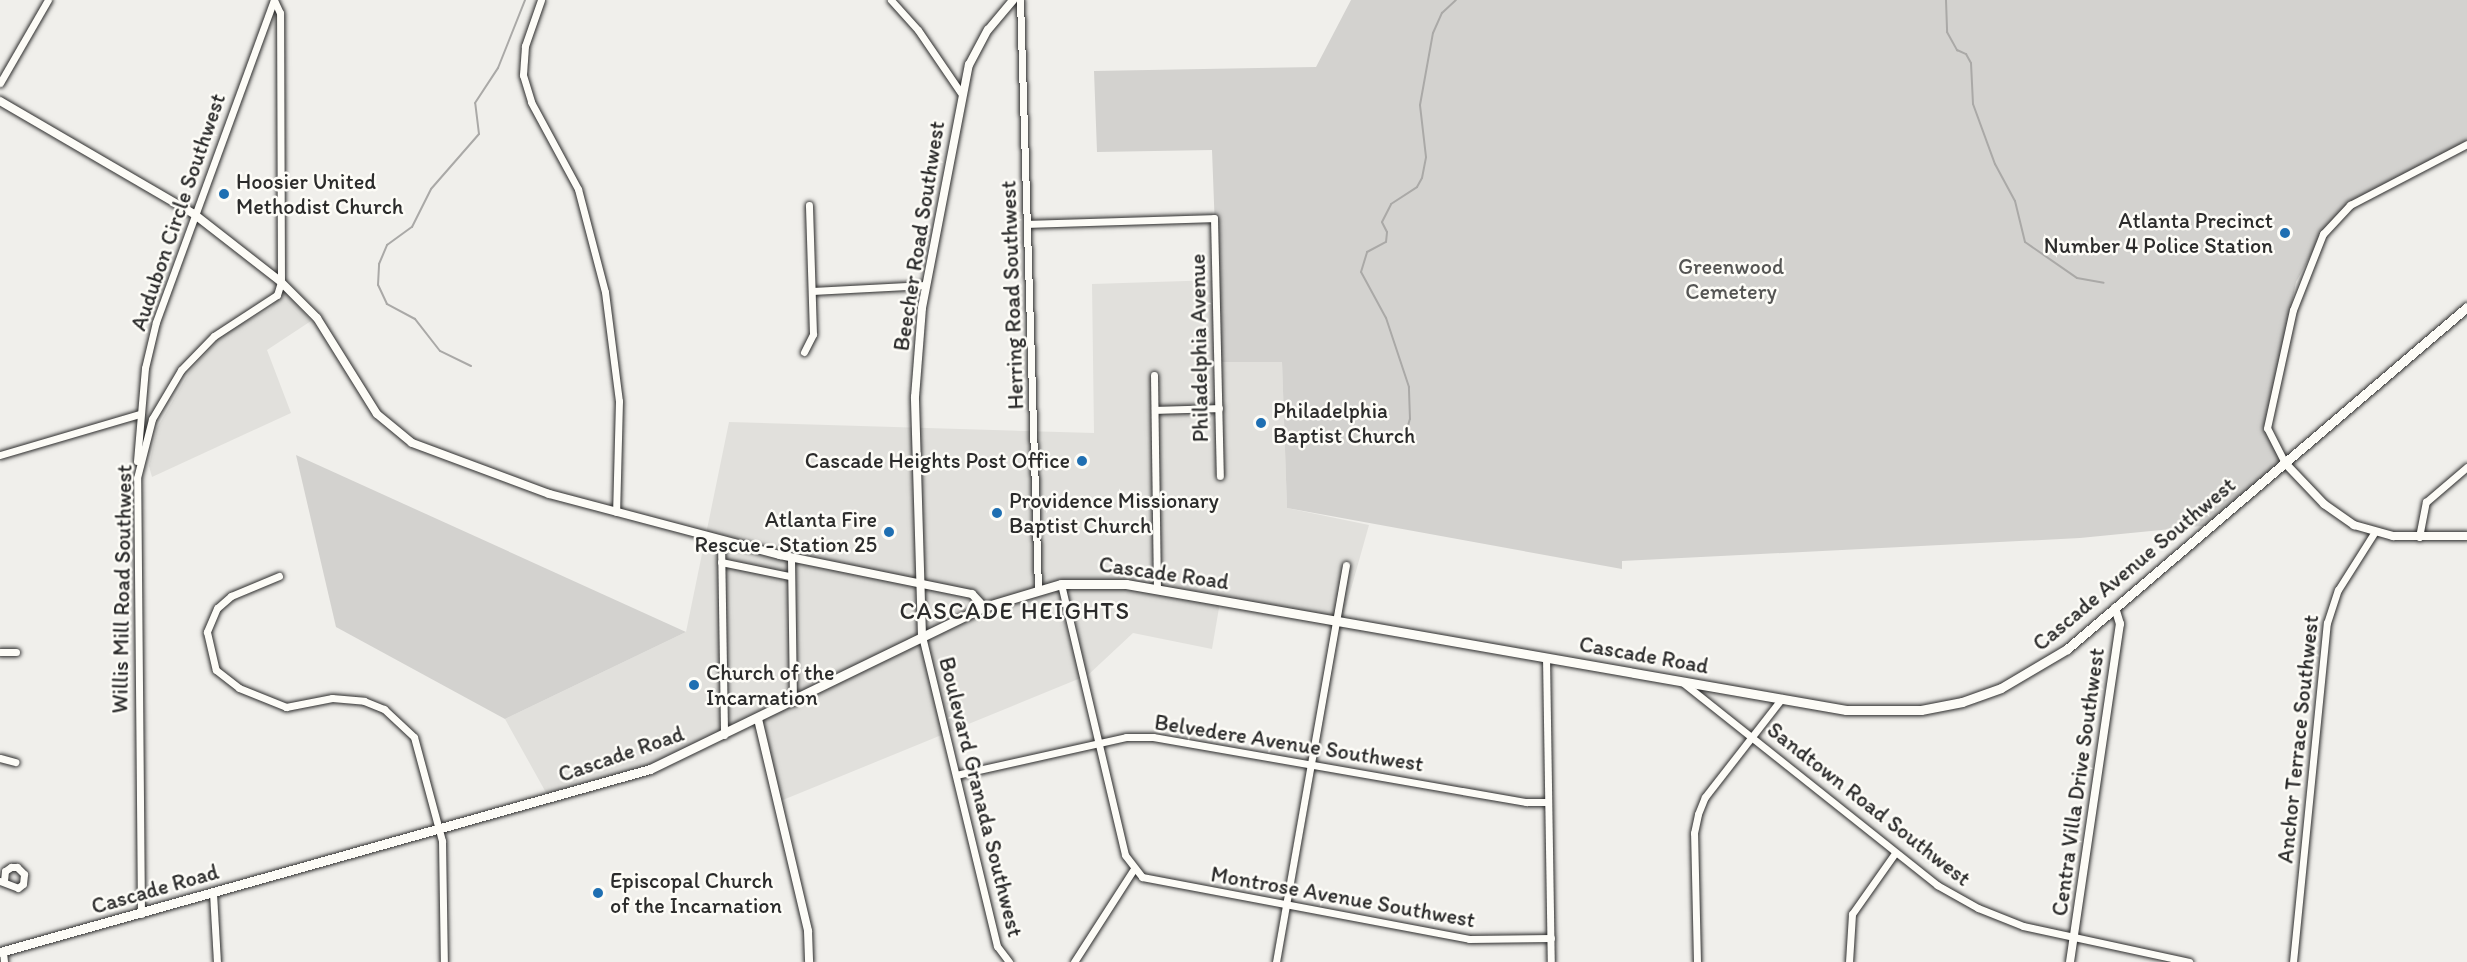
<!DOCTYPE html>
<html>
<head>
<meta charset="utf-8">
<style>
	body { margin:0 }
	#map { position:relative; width:2467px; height:962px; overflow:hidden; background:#f0efeb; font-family:Itim,sans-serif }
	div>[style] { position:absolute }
	.built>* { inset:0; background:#e1e0dc }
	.green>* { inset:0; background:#d3d2cf }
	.stream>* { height:2px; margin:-1px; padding:0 1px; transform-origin:1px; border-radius:1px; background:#aaa9a7 }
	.roads { filter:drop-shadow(0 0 2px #2b2b2b) drop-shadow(0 0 2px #2b2b2b) }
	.minor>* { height:7px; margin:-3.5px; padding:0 3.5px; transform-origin:3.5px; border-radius:3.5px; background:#fdfcf7 }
	.tertiary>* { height:8px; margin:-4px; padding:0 4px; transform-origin:4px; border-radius:4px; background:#fdfcf7 }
	.secondary>* { height:9px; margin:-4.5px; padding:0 4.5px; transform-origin:4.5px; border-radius:4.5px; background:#fdfcf7 }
	.dots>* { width:16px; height:16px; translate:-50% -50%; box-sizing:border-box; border:3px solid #fdfcf7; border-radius:50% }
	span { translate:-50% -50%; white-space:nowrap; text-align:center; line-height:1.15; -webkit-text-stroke:5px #fdfcf7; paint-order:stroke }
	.poi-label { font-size:22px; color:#2b2b2b }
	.left { translate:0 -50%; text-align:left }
	.right { translate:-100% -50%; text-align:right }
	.street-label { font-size:22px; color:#2b2b2b }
	.park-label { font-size:22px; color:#555554 }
	.neighbourhood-label { font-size:24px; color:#2b2b2b; letter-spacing:1.5px }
</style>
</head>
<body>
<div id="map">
	<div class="built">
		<i style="clip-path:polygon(1217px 280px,1282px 361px,1287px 508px,1369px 525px,1340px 628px,1220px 602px,1212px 649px,1133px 633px,1088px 675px,778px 802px,756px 715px,696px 752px,549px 798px,505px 719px,686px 632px,729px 422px,1094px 433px,1092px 284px)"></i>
		<i style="clip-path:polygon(284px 290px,311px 321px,267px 350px,291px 413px,152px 477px,149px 466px,157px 428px,190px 371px,225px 332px,270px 309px)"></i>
	</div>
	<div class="green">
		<i style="clip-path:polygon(1351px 0,2467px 0,2467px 146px,2360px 200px,2322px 235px,2296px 282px,2267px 428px,2285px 463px,2212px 525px,2080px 538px,1622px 561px,1622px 569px,1287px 508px,1282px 362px,1220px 362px,1212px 150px,1097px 152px,1094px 71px,1316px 67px)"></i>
		<i style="clip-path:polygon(296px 455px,686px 632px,505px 719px,336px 627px)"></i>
	</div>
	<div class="stream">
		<i style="left:1946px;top:0;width:32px;rotate:88deg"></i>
		<i style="left:1947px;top:32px;width:21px;rotate:61deg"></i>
		<i style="left:1957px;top:50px;width:10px;rotate:24deg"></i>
		<i style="left:1966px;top:54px;width:10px;rotate:61deg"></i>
		<i style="left:1971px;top:63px;width:41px;rotate:87.2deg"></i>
		<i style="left:1973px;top:104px;width:64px;rotate:69.9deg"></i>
		<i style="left:1995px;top:164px;width:42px;rotate:61.6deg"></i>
		<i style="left:2015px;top:201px;width:42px;rotate:76.3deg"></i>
		<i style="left:2025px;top:242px;width:63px;rotate:34.7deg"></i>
		<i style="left:2077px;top:278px;width:27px;rotate:10deg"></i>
		<i style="left:471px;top:366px;width:34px;rotate:-154deg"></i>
		<i style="left:440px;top:351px;width:41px;rotate:-128deg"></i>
		<i style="left:415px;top:319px;width:32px;rotate:-152deg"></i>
		<i style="left:387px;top:304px;width:21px;rotate:-115deg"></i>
		<i style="left:378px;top:285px;width:21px;rotate:-87deg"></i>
		<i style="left:379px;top:264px;width:21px;rotate:-67deg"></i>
		<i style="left:387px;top:245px;width:31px;rotate:-36deg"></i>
		<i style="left:412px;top:227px;width:42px;rotate:-63.4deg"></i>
		<i style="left:431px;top:189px;width:73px;rotate:-48.9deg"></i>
		<i style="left:479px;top:134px;width:31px;rotate:-97deg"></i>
		<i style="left:475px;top:103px;width:42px;rotate:-56.7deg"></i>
		<i style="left:498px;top:68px;width:73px;rotate:-68.3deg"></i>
		<i style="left:1403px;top:443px;width:25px;rotate:-74deg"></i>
		<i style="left:1410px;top:419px;width:32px;rotate:-92deg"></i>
		<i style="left:1409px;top:387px;width:73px;rotate:-108.4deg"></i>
		<i style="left:1386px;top:318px;width:52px;rotate:-118.5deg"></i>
		<i style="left:1361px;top:272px;width:21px;rotate:-73deg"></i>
		<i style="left:1367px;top:252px;width:21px;rotate:-28deg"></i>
		<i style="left:1386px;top:242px;width:10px;rotate:-84deg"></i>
		<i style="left:1387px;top:232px;width:11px;rotate:-117deg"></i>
		<i style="left:1382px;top:222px;width:20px;rotate:-63deg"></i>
		<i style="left:1391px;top:204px;width:31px;rotate:-33deg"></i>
		<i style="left:1417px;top:187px;width:10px;rotate:-61deg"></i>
		<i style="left:1422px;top:178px;width:21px;rotate:-79deg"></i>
		<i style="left:1426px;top:157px;width:52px;rotate:-96.6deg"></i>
		<i style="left:1420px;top:105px;width:73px;rotate:-79.8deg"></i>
		<i style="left:1433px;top:33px;width:22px;rotate:-66deg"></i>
		<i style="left:1442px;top:13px;width:19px;rotate:-43deg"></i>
	</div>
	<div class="roads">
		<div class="minor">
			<i style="left:541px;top:0;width:49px;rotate:109.2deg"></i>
			<i style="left:525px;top:46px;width:29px;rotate:94deg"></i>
			<i style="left:523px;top:75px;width:28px;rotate:73deg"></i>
			<i style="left:531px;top:102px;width:99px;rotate:61.6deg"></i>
			<i style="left:578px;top:189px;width:106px;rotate:75.3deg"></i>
			<i style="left:605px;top:292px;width:110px;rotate:82.7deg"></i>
			<i style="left:619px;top:401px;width:111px;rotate:91.5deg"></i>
			<i style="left:891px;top:0;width:40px;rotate:48deg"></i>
			<i style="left:918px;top:30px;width:76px;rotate:55.7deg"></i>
			<i style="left:1020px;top:0;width:589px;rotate:88.25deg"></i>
			<i style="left:0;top:83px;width:96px;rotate:-60deg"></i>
			<i style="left:1028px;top:224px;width:186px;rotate:-1.8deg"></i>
			<i style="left:1214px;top:218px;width:258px;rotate:88.7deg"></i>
			<i style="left:812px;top:291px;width:114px;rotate:-3deg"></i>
			<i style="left:804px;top:352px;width:20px;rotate:-63deg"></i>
			<i style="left:813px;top:334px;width:129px;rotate:-91.8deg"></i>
			<i style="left:1154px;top:375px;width:214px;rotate:89.2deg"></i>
			<i style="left:1155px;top:410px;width:64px;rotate:-1.8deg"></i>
			<i style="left:0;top:455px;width:145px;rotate:-16.4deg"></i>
			<i style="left:137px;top:461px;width:93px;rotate:-85.1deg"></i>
			<i style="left:145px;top:368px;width:47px;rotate:-76.6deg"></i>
			<i style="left:156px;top:322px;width:343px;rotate:-69.9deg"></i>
			<i style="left:2285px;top:463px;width:39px;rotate:-117deg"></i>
			<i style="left:2267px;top:428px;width:121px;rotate:-77.6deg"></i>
			<i style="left:2293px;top:310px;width:82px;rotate:-68.5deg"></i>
			<i style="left:2323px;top:234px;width:40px;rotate:-47deg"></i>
			<i style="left:2350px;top:205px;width:132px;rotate:-27.5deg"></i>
			<i style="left:2419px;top:537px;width:36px;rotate:-79deg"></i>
			<i style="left:2426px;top:502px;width:54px;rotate:-40.5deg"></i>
			<i style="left:721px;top:540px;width:195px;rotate:89.1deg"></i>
			<i style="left:791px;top:558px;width:144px;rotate:89.2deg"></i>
			<i style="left:721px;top:562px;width:69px;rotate:11.6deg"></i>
			<i style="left:279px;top:576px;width:52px;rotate:157.4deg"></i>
			<i style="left:231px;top:596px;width:18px;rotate:139deg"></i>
			<i style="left:217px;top:608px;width:26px;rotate:113deg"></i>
			<i style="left:207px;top:632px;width:39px;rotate:77deg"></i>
			<i style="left:216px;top:670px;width:29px;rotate:38deg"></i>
			<i style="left:239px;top:688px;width:51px;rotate:22deg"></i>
			<i style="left:286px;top:707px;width:47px;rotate:-11.1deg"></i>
			<i style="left:332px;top:698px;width:32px;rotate:5deg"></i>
			<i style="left:364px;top:701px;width:22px;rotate:22deg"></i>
			<i style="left:384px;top:709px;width:41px;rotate:43deg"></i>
			<i style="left:414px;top:737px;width:108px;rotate:74.9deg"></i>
			<i style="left:442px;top:841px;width:121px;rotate:89.1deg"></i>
			<i style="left:1061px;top:584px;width:278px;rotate:76.7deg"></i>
			<i style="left:1125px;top:855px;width:28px;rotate:52deg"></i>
			<i style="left:1142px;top:877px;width:333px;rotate:10.7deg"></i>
			<i style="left:1469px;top:939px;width:82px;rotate:-0.7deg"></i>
			<i style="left:922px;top:636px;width:319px;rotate:76.4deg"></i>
			<i style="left:997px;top:946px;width:20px;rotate:53deg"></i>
			<i style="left:0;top:652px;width:16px"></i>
			<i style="left:1546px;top:657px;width:305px;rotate:89.1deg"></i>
			<i style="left:1682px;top:682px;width:326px;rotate:38.5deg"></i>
			<i style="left:1937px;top:885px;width:47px;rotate:29.3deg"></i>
			<i style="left:1978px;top:908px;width:48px;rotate:21.8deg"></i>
			<i style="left:2023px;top:926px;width:170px;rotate:12.2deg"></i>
			<i style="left:0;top:758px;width:16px;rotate:15deg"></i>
			<i style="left:956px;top:775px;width:174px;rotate:-12.6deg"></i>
			<i style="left:1126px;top:737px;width:27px"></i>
			<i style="left:1153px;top:737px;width:379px;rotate:9.9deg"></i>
			<i style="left:1526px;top:802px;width:21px"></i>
			<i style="left:0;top:881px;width:19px;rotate:21deg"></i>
			<i style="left:18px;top:888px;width:6px;rotate:-39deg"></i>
			<i style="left:23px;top:884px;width:10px;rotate:-84deg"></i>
			<i style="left:24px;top:874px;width:10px;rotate:-135deg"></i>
			<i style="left:17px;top:867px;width:6px;rotate:180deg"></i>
			<i style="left:11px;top:867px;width:7px;rotate:146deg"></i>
			<i style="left:5px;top:871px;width:10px;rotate:96deg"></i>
			<i style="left:213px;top:893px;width:69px;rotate:86.7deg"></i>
			<i style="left:141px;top:914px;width:436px;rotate:-90.5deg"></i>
			<i style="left:137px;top:478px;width:61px;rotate:-75.7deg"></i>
			<i style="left:152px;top:419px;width:57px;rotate:-59.4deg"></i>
			<i style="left:181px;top:370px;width:47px;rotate:-45.9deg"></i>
			<i style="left:214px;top:336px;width:75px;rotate:-33.1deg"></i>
			<i style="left:277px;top:295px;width:14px;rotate:-73deg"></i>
			<i style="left:281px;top:282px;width:269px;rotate:-90.2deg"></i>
			<i style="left:280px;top:13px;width:14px;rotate:-115deg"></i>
			<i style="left:3px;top:952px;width:10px;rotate:84deg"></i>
			<i style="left:1074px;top:962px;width:109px;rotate:-57.3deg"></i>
			<i style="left:1276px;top:962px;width:403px;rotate:-80deg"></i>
			<i style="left:1697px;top:962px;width:129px;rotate:-91.3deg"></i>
			<i style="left:1694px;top:833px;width:19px;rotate:-78deg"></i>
			<i style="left:1698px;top:814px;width:18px;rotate:-68deg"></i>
			<i style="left:1705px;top:797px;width:125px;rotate:-52.1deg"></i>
			<i style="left:1849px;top:962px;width:48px;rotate:-86.4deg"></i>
			<i style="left:1852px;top:914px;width:75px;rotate:-54.8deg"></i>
			<i style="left:2293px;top:962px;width:341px;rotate:-84.3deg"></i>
			<i style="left:2327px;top:623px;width:35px;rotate:-72deg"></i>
			<i style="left:2338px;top:590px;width:67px;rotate:-57.7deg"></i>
		</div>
		<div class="tertiary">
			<i style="left:0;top:101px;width:225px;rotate:30.2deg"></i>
			<i style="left:194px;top:214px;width:110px;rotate:38deg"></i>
			<i style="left:281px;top:282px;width:51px;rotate:45deg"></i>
			<i style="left:317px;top:318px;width:113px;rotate:58deg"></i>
			<i style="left:377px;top:414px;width:45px;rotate:39.6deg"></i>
			<i style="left:412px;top:443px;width:146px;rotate:20.4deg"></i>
			<i style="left:549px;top:494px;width:239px;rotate:14.8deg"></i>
			<i style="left:780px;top:555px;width:196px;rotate:11.5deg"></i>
			<i style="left:972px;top:594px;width:18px;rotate:47deg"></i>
			<i style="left:2285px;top:463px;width:57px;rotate:46.4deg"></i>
			<i style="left:2324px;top:504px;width:37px;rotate:35deg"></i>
			<i style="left:2354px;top:525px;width:41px;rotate:15.8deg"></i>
			<i style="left:2393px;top:536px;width:74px"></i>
			<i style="left:922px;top:636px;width:239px;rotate:-91.7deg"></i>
			<i style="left:915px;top:397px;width:89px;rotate:-85.5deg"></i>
			<i style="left:922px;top:308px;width:248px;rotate:-79.1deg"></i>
			<i style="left:969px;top:65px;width:40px;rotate:-62deg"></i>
			<i style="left:988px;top:30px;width:39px;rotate:-50deg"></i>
			<i style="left:758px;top:719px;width:218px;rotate:76.7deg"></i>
			<i style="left:808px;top:931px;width:31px;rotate:88deg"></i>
			<i style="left:2070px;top:962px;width:342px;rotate:-81.6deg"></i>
			<i style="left:2120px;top:624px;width:17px;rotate:-107deg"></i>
		</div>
		<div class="secondary">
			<i style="left:0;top:952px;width:675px;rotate:-15.72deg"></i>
			<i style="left:650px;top:769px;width:371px;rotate:-25.9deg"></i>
			<i style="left:984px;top:607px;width:80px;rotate:-16.6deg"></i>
			<i style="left:1061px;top:584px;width:65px"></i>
			<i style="left:1126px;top:584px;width:731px;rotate:9.93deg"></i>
			<i style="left:1846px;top:710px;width:75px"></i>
			<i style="left:1921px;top:710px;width:42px;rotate:-11deg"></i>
			<i style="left:1962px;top:702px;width:41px;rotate:-19.7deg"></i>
			<i style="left:2001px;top:688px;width:77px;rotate:-30.6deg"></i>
			<i style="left:2067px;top:649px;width:526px;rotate:-40.53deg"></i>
		</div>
	</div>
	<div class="dots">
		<i style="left:224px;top:194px;background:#1f6fb2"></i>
		<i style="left:2285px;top:233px;background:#1f6fb2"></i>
		<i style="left:1261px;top:423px;background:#1f6fb2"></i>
		<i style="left:1082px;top:461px;background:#1f6fb2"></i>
		<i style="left:997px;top:513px;background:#1f6fb2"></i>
		<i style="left:889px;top:532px;background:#1f6fb2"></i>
		<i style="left:694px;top:685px;background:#1f6fb2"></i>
		<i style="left:598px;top:893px;background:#1f6fb2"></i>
	</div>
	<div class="poi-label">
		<span class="left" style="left:236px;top:194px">Hoosier United<br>Methodist Church</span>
		<span class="right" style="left:2273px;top:233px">Atlanta Precinct<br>Number 4 Police Station</span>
		<span class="left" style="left:1273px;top:423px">Philadelphia<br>Baptist Church</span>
		<span class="right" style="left:1070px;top:461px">Cascade Heights Post Office</span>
		<span class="left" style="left:1009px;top:513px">Providence Missionary<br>Baptist Church</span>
		<span class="right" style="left:877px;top:532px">Atlanta Fire<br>Rescue - Station 25</span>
		<span class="left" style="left:706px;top:685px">Church of the<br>Incarnation</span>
		<span class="left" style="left:610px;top:893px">Episcopal Church<br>of the Incarnation</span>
	</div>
	<div class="street-label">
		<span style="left:178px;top:212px;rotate:-71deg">Audubon Circle Southwest</span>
		<span style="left:919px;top:236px;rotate:-81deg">Beecher Road Southwest</span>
		<span style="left:1012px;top:295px;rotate:-92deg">Herring Road Southwest</span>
		<span style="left:1199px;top:348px;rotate:-91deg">Philadelphia Avenue</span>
		<span style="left:2134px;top:564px;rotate:-40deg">Cascade Avenue Southwest</span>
		<span style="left:1164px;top:573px;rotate:8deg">Cascade Road</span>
		<span style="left:122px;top:589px;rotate:-89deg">Willis Mill Road Southwest</span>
		<span style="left:1644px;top:655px;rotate:10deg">Cascade Road</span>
		<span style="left:2298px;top:739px;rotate:-84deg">Anchor Terrace Southwest</span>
		<span style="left:1289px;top:743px;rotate:9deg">Belvedere Avenue Southwest</span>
		<span style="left:621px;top:754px;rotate:-19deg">Cascade Road</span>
		<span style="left:2078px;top:782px;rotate:-82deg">Centra Villa Drive Southwest</span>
		<span style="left:981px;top:797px;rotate:76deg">Boulevard Granada Southwest</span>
		<span style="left:1869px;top:804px;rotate:38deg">Sandtown Road Southwest</span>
		<span style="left:155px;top:889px;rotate:-16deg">Cascade Road</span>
		<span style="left:1343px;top:897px;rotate:10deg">Montrose Avenue Southwest</span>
	</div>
	<div class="park-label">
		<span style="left:1731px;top:279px">Greenwood<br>Cemetery</span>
	</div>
	<div class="neighbourhood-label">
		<span style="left:1015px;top:611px">CASCADE HEIGHTS</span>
	</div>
</div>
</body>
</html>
